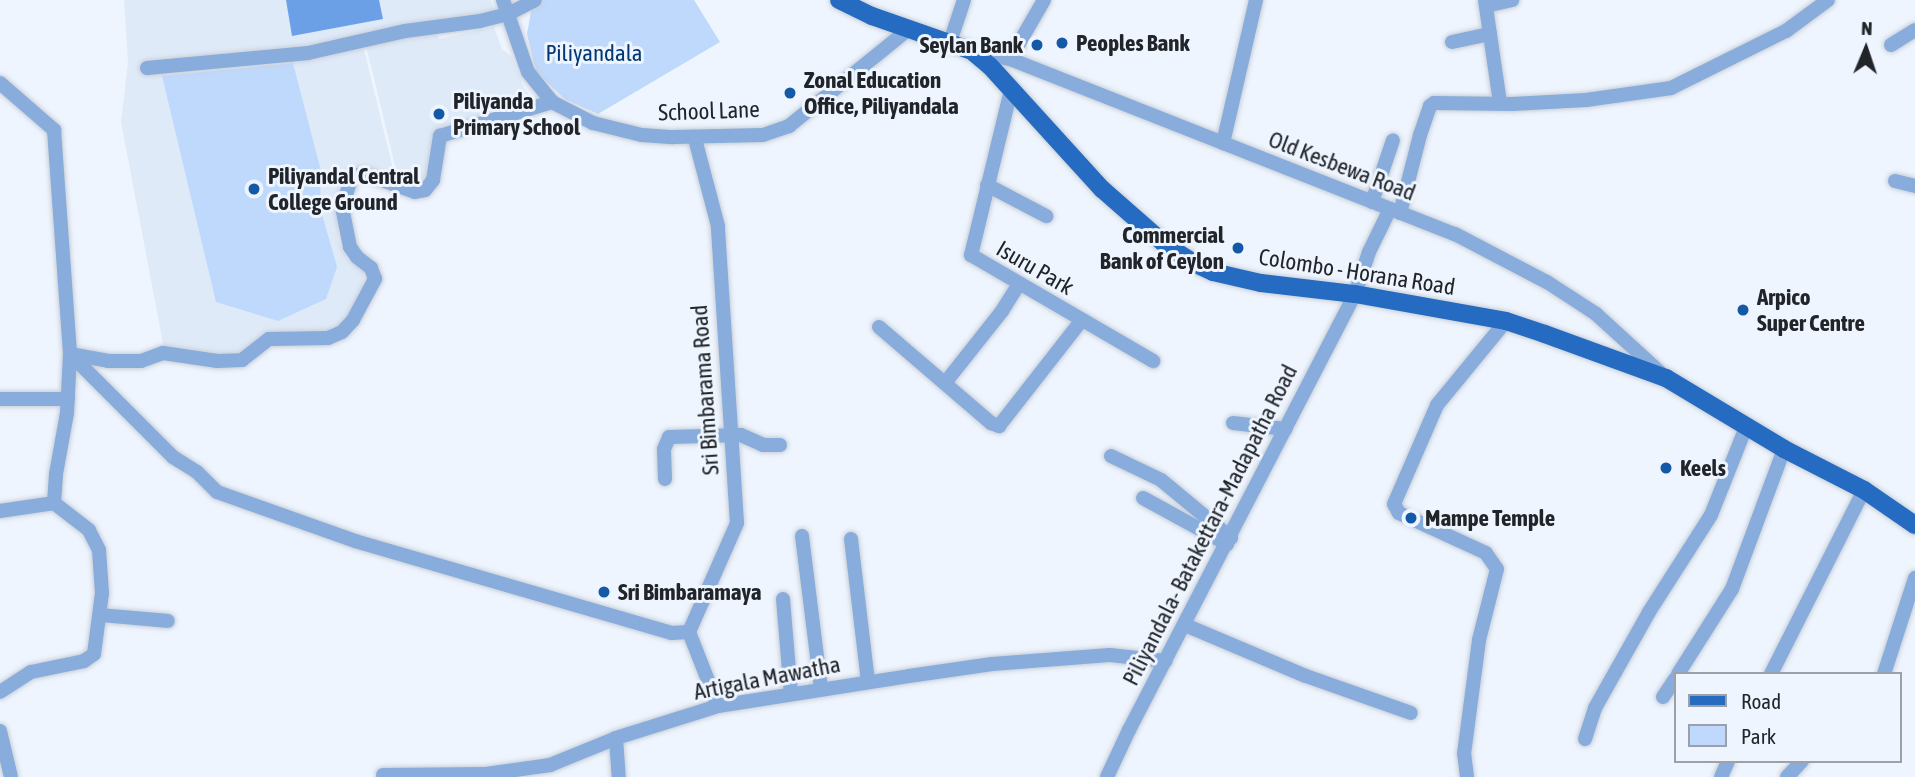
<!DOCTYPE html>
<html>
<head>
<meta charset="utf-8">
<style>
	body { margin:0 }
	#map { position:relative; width:1915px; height:777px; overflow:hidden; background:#eef5fe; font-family:"Asap Condensed",sans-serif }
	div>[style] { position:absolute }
	.built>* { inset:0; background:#dfeaf9 }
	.green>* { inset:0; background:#bfd9fc }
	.water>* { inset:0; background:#6ca0e6 }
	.roads { filter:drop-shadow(0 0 2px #c9cfd8) drop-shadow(0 0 2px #c9cfd8) }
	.minor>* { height:14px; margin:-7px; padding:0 7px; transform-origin:7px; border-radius:7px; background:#88acdc }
	.major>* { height:18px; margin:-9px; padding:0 9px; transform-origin:9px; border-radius:9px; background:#256bc1 }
	.dots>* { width:19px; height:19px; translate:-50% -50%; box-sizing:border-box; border:4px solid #eef5fe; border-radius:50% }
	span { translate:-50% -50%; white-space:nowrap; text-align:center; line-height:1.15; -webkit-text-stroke:6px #eef5fe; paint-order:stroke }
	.poi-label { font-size:23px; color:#212429; font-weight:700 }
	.left { translate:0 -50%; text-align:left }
	.right { translate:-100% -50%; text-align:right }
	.park-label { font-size:23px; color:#003774 }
	.street-label { font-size:23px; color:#212429 }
	.legend { position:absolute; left:1674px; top:672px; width:228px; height:91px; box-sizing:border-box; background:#eef5fe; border:2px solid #9ca1a9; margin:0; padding:9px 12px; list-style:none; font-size:21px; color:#212429 }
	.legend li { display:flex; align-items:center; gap:14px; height:35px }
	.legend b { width:35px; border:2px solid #9ca1a9 }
	.north { position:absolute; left:1831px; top:14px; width:70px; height:70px; -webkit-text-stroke:5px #eef5fe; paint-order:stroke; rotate:2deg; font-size:19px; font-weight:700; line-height:28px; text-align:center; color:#212429 }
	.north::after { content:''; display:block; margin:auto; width:24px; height:32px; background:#212429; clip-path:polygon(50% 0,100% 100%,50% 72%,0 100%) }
</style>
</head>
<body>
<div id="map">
	<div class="built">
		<i style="clip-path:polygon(124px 0,491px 0,494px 10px,485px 17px,361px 37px,396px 181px,350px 170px,341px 181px,336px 197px,338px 240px,347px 259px,363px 270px,364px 283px,344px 322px,333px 331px,249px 349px,237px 355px,164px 349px,121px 122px,128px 62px)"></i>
		<i style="clip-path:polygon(494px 27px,502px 49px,512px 57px,523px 86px,534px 103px,433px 131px,435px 149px,426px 181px,411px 185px,399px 182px,365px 42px,436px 29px,439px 39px)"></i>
	</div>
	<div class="green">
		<i style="clip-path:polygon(533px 0,694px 0,720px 42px,598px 114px,565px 99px,536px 72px,527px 34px)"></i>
		<i style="clip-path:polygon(293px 63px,321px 171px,320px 207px,337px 267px,326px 299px,278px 321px,216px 302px,162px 76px)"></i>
	</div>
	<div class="water">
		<i style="clip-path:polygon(286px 0,379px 0,383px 19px,292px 36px)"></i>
	</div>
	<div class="roads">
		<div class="minor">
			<i style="left:503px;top:0;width:76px;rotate:70.9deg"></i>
			<i style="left:528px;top:72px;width:38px;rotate:51deg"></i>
			<i style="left:552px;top:102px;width:46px;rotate:27.1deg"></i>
			<i style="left:593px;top:123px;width:50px;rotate:13.8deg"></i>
			<i style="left:642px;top:135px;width:31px;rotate:4deg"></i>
			<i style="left:673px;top:137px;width:90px;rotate:-1.3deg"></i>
			<i style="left:763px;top:135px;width:28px;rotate:-19deg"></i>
			<i style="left:789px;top:126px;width:156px;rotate:-39deg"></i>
			<i style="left:1485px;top:0;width:104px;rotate:81.7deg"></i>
			<i style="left:1486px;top:6px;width:27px;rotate:-13deg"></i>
			<i style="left:950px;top:42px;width:44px;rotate:-71.6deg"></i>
			<i style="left:1452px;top:42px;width:39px;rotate:-12deg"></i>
			<i style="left:1891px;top:45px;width:28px;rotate:-32deg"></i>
			<i style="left:973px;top:52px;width:38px;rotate:11deg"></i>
			<i style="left:1010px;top:59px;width:478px;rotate:21.5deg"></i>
			<i style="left:1455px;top:234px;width:104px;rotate:27.6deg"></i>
			<i style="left:1547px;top:282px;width:59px;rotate:33.1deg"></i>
			<i style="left:1596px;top:314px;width:89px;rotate:42.3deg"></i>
			<i style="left:1010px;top:59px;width:68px;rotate:-60deg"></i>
			<i style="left:147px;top:68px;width:162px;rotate:-5.3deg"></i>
			<i style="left:308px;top:53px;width:99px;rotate:-12.8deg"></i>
			<i style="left:405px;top:31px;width:76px;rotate:-7.6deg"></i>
			<i style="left:480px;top:21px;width:29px;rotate:-14deg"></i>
			<i style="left:508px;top:14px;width:30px;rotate:-27deg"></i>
			<i style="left:0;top:83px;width:72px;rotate:41deg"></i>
			<i style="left:54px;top:130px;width:225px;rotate:85.9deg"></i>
			<i style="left:70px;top:354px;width:146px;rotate:45deg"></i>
			<i style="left:173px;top:457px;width:28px;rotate:32deg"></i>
			<i style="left:197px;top:472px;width:28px;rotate:45deg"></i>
			<i style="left:217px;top:492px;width:146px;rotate:19.5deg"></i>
			<i style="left:355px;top:541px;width:329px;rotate:16.2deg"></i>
			<i style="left:671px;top:633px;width:18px;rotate:-3deg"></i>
			<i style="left:1011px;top:90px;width:170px;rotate:103.6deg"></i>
			<i style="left:971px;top:255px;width:211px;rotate:30.2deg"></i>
			<i style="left:1223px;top:143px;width:147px;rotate:-77deg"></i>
			<i style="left:1895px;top:181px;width:21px;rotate:14deg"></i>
			<i style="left:987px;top:185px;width:67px;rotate:27.7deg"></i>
			<i style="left:1372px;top:202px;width:65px;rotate:-71.3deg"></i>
			<i style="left:1400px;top:213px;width:81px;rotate:-75.6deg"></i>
			<i style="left:1420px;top:135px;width:31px;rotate:-71deg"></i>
			<i style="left:1430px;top:106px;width:5px;rotate:-37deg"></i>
			<i style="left:1434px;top:103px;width:78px;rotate:0.7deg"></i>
			<i style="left:1512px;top:104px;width:74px;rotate:-3.1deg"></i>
			<i style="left:1586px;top:100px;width:86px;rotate:-8deg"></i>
			<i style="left:1671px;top:88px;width:128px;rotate:-26.4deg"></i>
			<i style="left:1786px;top:31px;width:52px;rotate:-36.4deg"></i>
			<i style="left:879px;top:327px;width:148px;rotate:40.6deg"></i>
			<i style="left:991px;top:423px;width:9px;rotate:21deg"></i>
			<i style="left:999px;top:426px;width:133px;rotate:-52deg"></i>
			<i style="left:945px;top:383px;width:92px;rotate:-51.6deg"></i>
			<i style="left:1002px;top:311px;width:31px;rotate:-58deg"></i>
			<i style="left:0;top:399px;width:68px"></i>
			<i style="left:1233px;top:423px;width:53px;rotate:6.5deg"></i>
			<i style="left:1111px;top:456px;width:55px;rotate:25.6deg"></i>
			<i style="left:1161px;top:480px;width:91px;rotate:39.6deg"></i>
			<i style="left:665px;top:479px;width:30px;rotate:-92deg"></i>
			<i style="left:664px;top:449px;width:13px;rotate:-67deg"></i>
			<i style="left:669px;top:437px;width:72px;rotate:-1.6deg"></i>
			<i style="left:741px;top:435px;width:24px;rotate:24deg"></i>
			<i style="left:763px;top:445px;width:17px"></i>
			<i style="left:1143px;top:498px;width:96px;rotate:28.7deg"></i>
			<i style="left:54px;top:503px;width:29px;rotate:-86deg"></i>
			<i style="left:56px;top:474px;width:62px;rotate:-79.8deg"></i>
			<i style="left:67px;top:413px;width:59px;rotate:-87.1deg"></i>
			<i style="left:70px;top:354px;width:39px;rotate:10deg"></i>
			<i style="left:108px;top:361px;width:33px"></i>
			<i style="left:141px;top:361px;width:23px;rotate:-20deg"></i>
			<i style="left:163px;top:353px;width:55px;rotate:8.4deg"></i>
			<i style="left:217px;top:361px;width:25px;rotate:-2deg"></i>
			<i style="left:242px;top:360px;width:34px;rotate:-38deg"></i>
			<i style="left:269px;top:339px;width:59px;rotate:-1deg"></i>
			<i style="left:328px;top:338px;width:15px;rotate:-23deg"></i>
			<i style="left:342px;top:332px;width:16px;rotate:-47deg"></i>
			<i style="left:353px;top:320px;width:47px;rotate:-61.8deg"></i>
			<i style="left:375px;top:279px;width:12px;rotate:-110deg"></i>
			<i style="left:371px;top:268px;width:18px;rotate:-142deg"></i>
			<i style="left:357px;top:257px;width:12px;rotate:-125deg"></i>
			<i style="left:350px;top:247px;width:41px;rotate:-101.3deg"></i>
			<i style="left:342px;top:207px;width:33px;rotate:-72deg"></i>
			<i style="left:352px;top:176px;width:13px;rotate:-9deg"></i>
			<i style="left:365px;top:174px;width:53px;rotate:19.8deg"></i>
			<i style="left:415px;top:192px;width:10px;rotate:-11deg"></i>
			<i style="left:425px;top:190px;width:13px;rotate:-51deg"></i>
			<i style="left:433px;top:180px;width:45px;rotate:-81deg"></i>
			<i style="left:440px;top:136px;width:117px;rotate:-16.9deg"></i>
			<i style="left:0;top:511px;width:55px;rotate:-8.4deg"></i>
			<i style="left:802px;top:536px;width:154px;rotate:82.9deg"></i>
			<i style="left:851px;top:539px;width:144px;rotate:83.2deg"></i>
			<i style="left:783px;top:599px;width:95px;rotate:85.2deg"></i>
			<i style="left:100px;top:615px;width:68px;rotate:5deg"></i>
			<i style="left:1185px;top:625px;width:131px;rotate:22.9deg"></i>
			<i style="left:1306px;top:676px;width:111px;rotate:19.4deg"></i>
			<i style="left:689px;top:632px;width:119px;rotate:-66.2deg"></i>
			<i style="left:737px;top:523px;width:298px;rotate:-93.7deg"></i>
			<i style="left:718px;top:226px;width:90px;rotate:-104.8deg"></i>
			<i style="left:689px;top:632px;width:79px;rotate:68.6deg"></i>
			<i style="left:1678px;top:674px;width:101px;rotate:-57.6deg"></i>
			<i style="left:1732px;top:589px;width:149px;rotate:-69.6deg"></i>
			<i style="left:1771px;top:674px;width:206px;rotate:-63.2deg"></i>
			<i style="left:1884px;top:674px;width:101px;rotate:-72.1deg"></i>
			<i style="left:0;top:692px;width:37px;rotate:-33deg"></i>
			<i style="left:31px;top:672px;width:54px;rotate:-11.7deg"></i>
			<i style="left:84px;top:661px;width:12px;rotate:-35deg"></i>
			<i style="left:94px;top:654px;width:62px;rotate:-82.5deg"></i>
			<i style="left:102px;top:593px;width:43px;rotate:-94deg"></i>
			<i style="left:99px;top:550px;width:22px;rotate:-117deg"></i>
			<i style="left:89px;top:530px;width:44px;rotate:-142.4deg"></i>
			<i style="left:1663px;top:697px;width:22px;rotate:-56deg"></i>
			<i style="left:0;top:731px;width:47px;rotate:76.6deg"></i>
			<i style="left:616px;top:738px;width:39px;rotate:86deg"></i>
			<i style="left:1585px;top:739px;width:33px;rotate:-72deg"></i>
			<i style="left:1595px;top:708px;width:110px;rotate:-60.6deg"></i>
			<i style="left:1649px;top:612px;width:115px;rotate:-57.4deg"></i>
			<i style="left:1711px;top:515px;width:95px;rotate:-68.3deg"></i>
			<i style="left:383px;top:775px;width:103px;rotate:-0.6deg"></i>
			<i style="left:486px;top:774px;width:65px;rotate:-8deg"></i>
			<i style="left:550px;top:765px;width:71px;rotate:-22.2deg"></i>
			<i style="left:616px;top:738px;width:107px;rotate:-17.4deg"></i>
			<i style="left:718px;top:706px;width:193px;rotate:-8.9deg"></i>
			<i style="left:909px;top:676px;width:84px;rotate:-8.2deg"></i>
			<i style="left:992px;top:664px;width:118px;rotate:-4.4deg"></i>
			<i style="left:1110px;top:655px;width:56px;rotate:6.1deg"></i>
			<i style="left:1107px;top:777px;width:52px;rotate:-64.9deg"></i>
			<i style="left:1129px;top:730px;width:491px;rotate:-62.6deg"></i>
			<i style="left:1355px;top:294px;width:44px;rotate:-71.6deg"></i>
			<i style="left:1369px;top:252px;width:48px;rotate:-64deg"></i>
			<i style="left:1467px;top:777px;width:23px;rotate:-97deg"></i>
			<i style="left:1464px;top:754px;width:115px;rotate:-82.5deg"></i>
			<i style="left:1479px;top:640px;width:73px;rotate:-75.8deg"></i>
			<i style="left:1497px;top:569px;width:19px;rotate:-125deg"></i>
			<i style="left:1486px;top:553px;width:96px;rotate:-155.3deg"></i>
			<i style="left:1399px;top:513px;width:10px;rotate:-119deg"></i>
			<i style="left:1394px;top:504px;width:108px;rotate:-66.5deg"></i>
			<i style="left:1437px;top:405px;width:109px;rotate:-50.6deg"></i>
			<i style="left:1721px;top:777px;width:17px;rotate:-66deg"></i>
			<i style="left:1787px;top:777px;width:22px;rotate:-47deg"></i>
		</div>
		<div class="major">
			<i style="left:839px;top:0;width:37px;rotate:26deg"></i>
			<i style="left:872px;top:16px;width:106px;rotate:19.3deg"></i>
			<i style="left:972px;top:51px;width:23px;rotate:40deg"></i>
			<i style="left:990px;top:66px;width:166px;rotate:47.7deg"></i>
			<i style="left:1102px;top:189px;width:86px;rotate:41.2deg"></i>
			<i style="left:1167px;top:246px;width:34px;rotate:32deg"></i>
			<i style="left:1196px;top:264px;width:19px;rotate:25deg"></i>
			<i style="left:1213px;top:272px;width:49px;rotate:12.9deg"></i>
			<i style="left:1261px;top:283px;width:95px;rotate:6.7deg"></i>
			<i style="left:1355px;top:294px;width:153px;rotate:10.1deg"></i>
			<i style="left:1506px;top:321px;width:41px;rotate:18.4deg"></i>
			<i style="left:1545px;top:334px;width:129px;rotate:20deg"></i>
			<i style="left:1666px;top:378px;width:138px;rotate:31deg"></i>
			<i style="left:1784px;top:449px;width:90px;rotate:27.1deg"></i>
			<i style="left:1864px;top:490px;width:62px;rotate:34.5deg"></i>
		</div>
	</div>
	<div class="dots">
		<i style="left:1062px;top:43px;background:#1458a8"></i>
		<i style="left:1037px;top:45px;background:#1458a8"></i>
		<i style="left:790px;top:93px;background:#1458a8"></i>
		<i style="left:439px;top:114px;background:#1458a8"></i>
		<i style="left:254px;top:189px;background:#1458a8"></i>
		<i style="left:1238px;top:248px;background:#1458a8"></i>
		<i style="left:1743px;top:310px;background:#1458a8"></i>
		<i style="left:1666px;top:468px;background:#1458a8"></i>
		<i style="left:1411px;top:518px;background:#1458a8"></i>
		<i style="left:604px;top:592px;background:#1458a8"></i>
	</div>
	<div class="poi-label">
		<span class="left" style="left:1076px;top:43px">Peoples Bank</span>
		<span class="right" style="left:1023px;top:45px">Seylan Bank</span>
		<span class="left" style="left:804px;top:93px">Zonal Education<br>Office, Piliyandala</span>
		<span class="left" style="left:453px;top:114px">Piliyanda<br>Primary School</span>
		<span class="left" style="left:268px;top:189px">Piliyandal Central<br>College Ground</span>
		<span class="right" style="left:1224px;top:248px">Commercial<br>Bank of Ceylon</span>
		<span class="left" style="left:1757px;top:310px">Arpico<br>Super Centre</span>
		<span class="left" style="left:1680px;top:468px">Keels</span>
		<span class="left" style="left:1425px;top:518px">Mampe Temple</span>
		<span class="left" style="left:618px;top:592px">Sri Bimbaramaya</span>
	</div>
	<div class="park-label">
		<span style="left:594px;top:53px">Piliyandala</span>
	</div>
	<div class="street-label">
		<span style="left:709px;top:111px;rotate:-2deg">School Lane</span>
		<span style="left:1342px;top:166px;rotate:21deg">Old Kesbewa Road</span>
		<span style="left:1035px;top:268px;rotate:30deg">Isuru Park</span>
		<span style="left:1357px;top:272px;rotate:9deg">Colombo - Horana Road</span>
		<span style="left:705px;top:390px;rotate:-94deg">Sri Bimbarama Road</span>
		<span style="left:1210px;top:525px;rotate:-63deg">Piliyandala- Batakettara-Madapatha Road</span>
		<span style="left:767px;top:678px;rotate:-11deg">Artigala Mawatha</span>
	</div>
	<ul class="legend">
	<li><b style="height:9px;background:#256bc1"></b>Road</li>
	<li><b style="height:19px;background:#bfd9fc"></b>Park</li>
	</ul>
	<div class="north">N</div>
</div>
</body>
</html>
